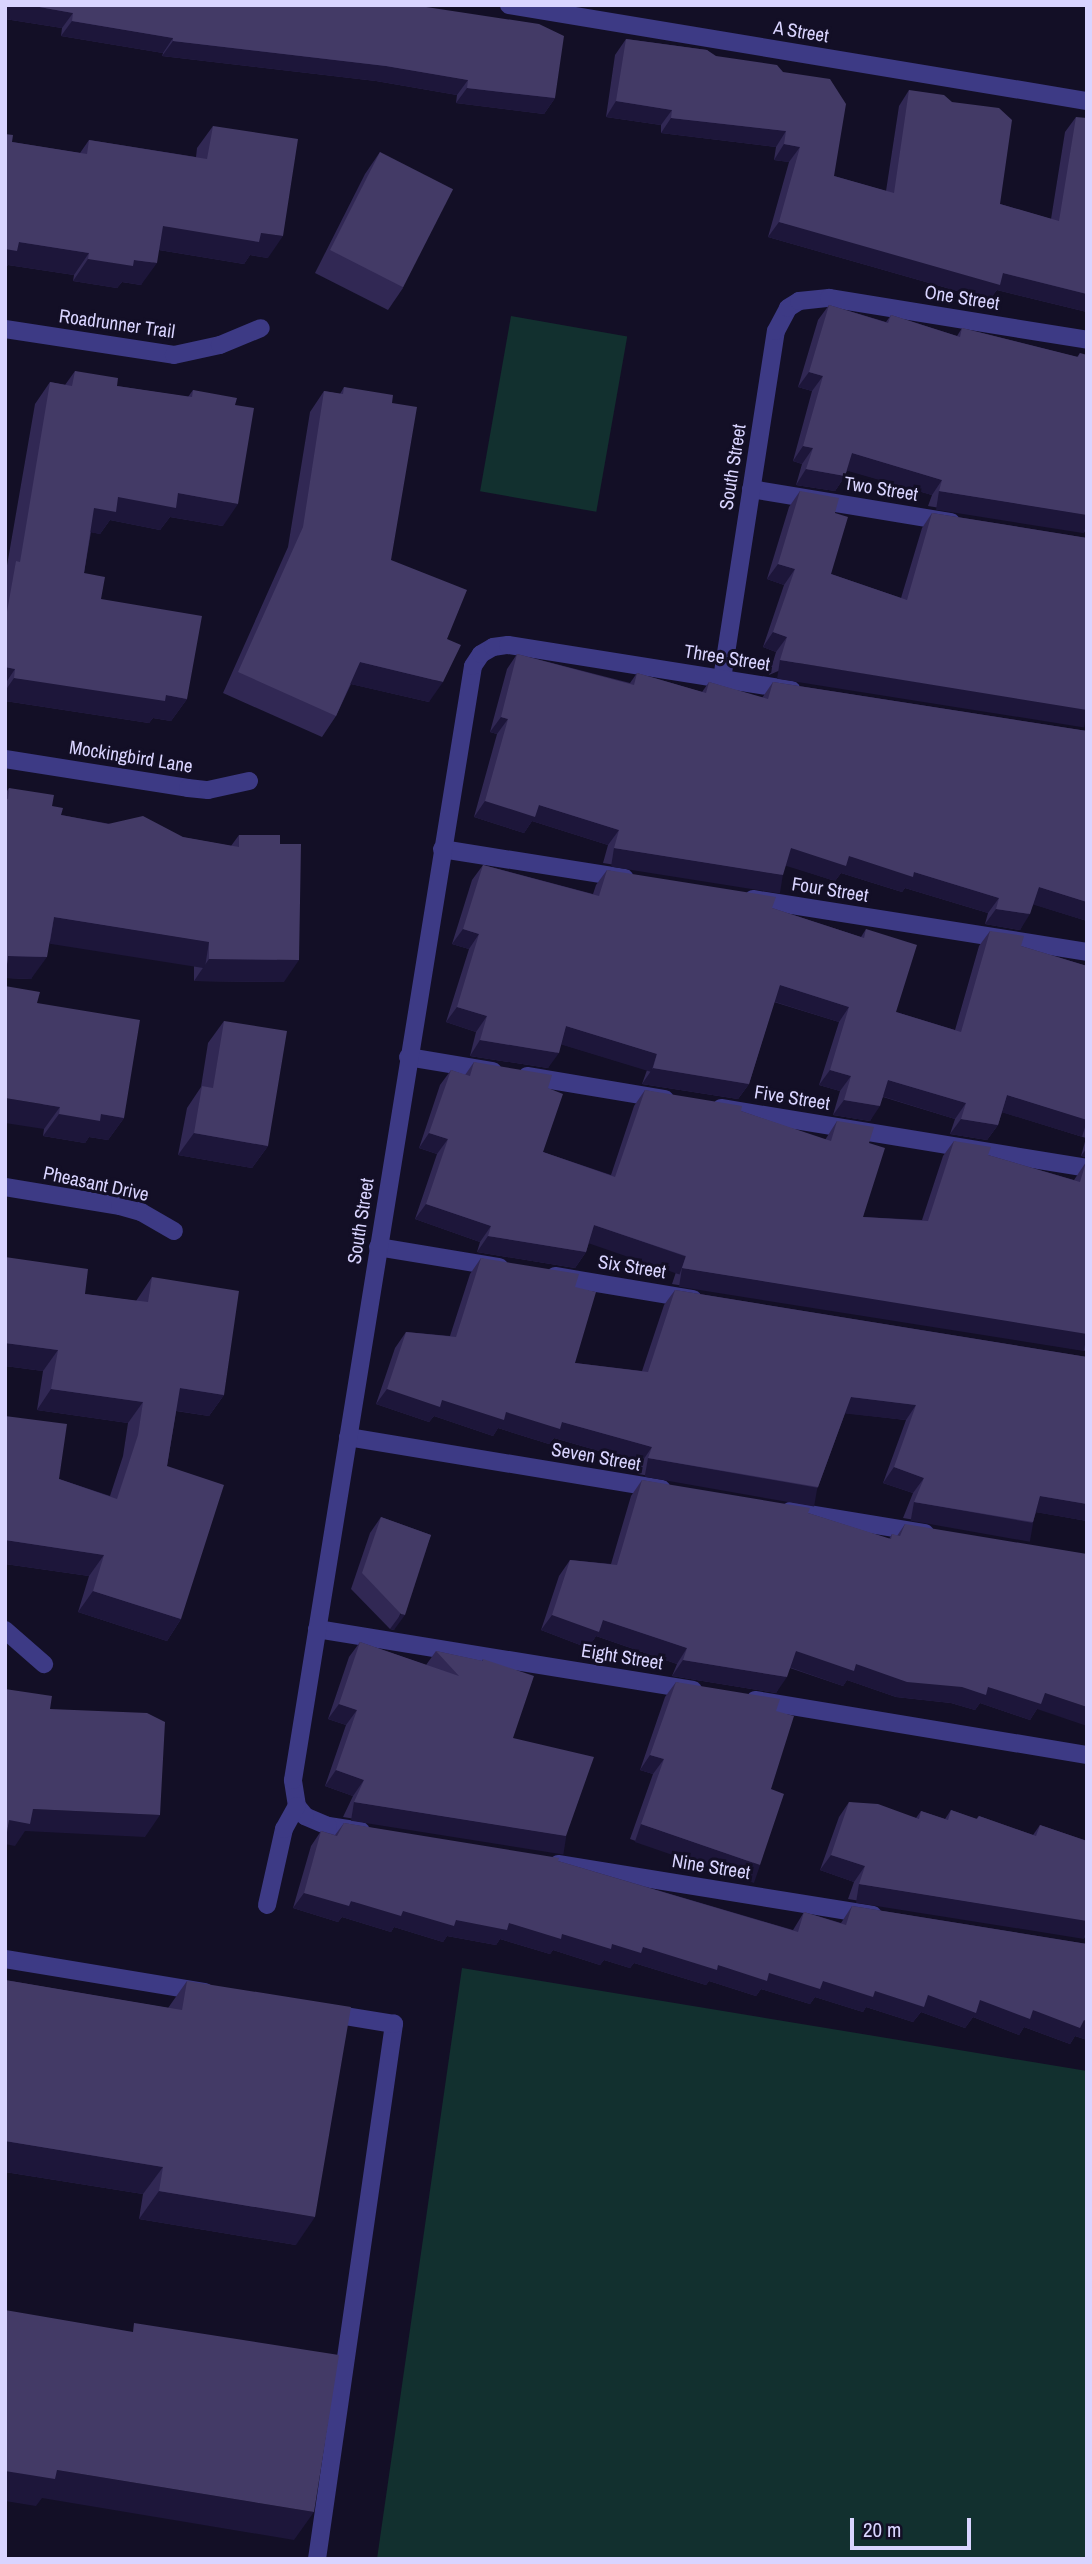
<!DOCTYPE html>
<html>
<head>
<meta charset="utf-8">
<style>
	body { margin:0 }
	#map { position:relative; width:1092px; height:2564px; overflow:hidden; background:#130f26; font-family:"Archivo Narrow",sans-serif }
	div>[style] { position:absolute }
	.green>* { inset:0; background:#12302f; transform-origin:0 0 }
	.service>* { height:18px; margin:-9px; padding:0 9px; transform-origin:9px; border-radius:9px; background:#3d3a85 }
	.wall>* { inset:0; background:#312854 }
	.shaded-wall>* { inset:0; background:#1d163a; transform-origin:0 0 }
	.building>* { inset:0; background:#433a66; transform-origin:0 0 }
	span { translate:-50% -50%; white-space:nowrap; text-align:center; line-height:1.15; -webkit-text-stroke:6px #130f26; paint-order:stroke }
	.street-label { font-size:19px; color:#d9d4ff }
	.frame { position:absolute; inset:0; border:7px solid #d9d4ff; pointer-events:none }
	.scale { position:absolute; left:850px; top:2518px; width:121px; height:32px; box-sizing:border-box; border:4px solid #d9d4ff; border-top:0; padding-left:9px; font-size:21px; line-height:24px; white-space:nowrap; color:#d9d4ff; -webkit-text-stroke:5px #130f26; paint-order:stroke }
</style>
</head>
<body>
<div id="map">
	<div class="green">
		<i style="left:511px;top:316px;width:118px;height:178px;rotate:10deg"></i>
		<i style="clip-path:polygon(462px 1968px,1087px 2071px,1087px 2559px,377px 2559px)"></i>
	</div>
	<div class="service">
		<i style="left:509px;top:5px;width:586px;rotate:9.43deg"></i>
		<i style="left:5px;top:329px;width:171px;rotate:8.7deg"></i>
		<i style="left:174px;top:355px;width:47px;rotate:-12.3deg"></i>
		<i style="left:220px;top:345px;width:44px;rotate:-22.5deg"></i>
		<i style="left:751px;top:489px;width:203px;rotate:9.4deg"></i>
		<i style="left:722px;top:679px;width:352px;rotate:-81.2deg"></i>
		<i style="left:776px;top:331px;width:26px;rotate:-62deg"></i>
		<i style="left:788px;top:308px;width:13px;rotate:-32deg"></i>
		<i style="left:799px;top:301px;width:30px;rotate:-6deg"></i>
		<i style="left:829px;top:298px;width:261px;rotate:9.2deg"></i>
		<i style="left:5px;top:759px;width:185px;rotate:9deg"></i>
		<i style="left:188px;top:788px;width:20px;rotate:6deg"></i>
		<i style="left:208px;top:790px;width:42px;rotate:-12.4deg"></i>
		<i style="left:442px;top:849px;width:185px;rotate:9deg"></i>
		<i style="left:753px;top:899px;width:338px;rotate:9deg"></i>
		<i style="left:408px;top:1057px;width:86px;rotate:9.4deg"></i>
		<i style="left:527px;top:1076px;width:140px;rotate:9.5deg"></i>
		<i style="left:721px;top:1108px;width:371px;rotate:9.3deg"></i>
		<i style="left:5px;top:1187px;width:117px;rotate:9.4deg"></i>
		<i style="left:120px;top:1206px;width:22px;rotate:16deg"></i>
		<i style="left:141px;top:1212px;width:38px;rotate:30deg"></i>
		<i style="left:378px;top:1247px;width:123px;rotate:9.4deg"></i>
		<i style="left:555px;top:1276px;width:140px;rotate:9.5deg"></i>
		<i style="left:348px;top:1437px;width:318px;rotate:9.4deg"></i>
		<i style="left:790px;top:1511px;width:137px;rotate:9.3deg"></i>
		<i style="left:317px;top:1629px;width:381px;rotate:9.2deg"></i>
		<i style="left:5px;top:1630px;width:52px;rotate:41.1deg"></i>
		<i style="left:755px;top:1700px;width:337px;rotate:9.4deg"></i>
		<i style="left:361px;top:1831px;width:33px;rotate:-171deg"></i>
		<i style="left:328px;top:1826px;width:25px;rotate:-157deg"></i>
		<i style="left:305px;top:1816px;width:13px;rotate:-129deg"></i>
		<i style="left:297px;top:1806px;width:26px;rotate:-99deg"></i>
		<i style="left:293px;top:1780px;width:1128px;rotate:-80.82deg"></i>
		<i style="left:473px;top:666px;width:14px;rotate:-56deg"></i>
		<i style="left:481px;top:654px;width:14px;rotate:-30deg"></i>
		<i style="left:493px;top:647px;width:15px;rotate:-8deg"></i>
		<i style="left:508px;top:645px;width:287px;rotate:9deg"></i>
		<i style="left:558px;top:1864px;width:319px;rotate:9.2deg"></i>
		<i style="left:267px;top:1905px;width:78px;rotate:-77.4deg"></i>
		<i style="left:284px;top:1829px;width:26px;rotate:-61deg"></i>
		<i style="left:5px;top:1959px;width:203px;rotate:9.4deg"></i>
		<i style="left:317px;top:2559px;width:541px;rotate:-81.81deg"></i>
		<i style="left:394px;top:2024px;width:69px;rotate:-170.8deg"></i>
	</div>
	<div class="wall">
		<i style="clip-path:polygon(5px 5px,413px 5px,555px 98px,544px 114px,456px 103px,457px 95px,376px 81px,162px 56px,163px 53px,61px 36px,62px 28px,5px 19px)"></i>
		<i style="clip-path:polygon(626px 39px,707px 50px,834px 176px,886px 191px,899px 106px,909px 90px,1000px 204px,1051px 219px,1065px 132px,1076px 117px,1087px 312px,997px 290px,989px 300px,768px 237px,789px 162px,774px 160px,776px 147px,661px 133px,661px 125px,606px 117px,615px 55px)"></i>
		<i style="clip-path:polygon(213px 126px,268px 258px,250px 255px,244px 264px,159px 250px,141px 285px,122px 282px,117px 288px,73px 281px,74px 275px,8px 265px,5px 268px,5px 134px,12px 142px,80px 153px,89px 140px,196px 157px,197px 148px)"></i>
		<i style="clip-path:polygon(380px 152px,403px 288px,388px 310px,315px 273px,365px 174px)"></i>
		<i style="clip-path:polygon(829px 305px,886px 322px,891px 315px,957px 336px,962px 328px,1077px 357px,1080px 353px,1086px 532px,928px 506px,932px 495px,847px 470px,845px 476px,835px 491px,796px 485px,802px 464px,793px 461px,812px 391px,798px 387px,818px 320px)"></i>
		<i style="clip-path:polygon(75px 371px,117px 386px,188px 397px,193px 390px,235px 405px,223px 526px,170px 517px,160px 530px,110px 520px,100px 534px,91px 532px,84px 573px,101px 599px,187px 699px,171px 721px,153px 718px,149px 723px,5px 701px,5px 577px,35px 404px,50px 382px,65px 385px)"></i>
		<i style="clip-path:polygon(344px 387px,392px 403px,391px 560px,447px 639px,429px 702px,351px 684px,336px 716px,322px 737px,223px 693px,288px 547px,310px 412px,324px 391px,340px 394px)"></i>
		<i style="clip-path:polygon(800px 491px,835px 513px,831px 574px,901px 598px,922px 528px,932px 513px,1087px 538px,769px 675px,776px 652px,763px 647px,784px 585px,767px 579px,789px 507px)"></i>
		<i style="clip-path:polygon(517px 654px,630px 683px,637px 673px,702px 692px,709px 682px,762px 698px,773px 682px,1087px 731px,1087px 921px,1033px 904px,1020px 930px,985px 924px,988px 913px,905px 888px,902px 892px,841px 873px,835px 881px,786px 865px,772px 890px,603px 863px,608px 845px,532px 821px,524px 833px,474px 817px,497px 734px,490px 732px,507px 669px)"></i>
		<i style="clip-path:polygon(9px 788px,52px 806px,61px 815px,231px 846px,239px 835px,284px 982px,194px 981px,194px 964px,50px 941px,31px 979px,6px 978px,5px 983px,5px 794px)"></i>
		<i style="clip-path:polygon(483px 865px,593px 894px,596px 885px,607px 870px,772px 908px,861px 937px,866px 929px,896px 1012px,955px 1030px,979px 946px,990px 931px,1021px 946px,1087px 966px,1087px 1157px,1081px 1156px,1086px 1138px,1002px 1112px,998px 1125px,987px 1140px,950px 1134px,955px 1119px,883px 1097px,870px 1121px,833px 1115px,840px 1091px,819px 1085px,839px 1022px,774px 1002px,749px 1084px,738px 1099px,642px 1084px,647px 1070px,561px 1044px,548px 1068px,470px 1056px,476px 1032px,446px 1022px,469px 949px,452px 944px,472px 880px)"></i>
		<i style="clip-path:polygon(37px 1003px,124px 1118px,108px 1140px,89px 1137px,85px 1143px,43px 1136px,44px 1129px)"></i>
		<i style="clip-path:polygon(224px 1021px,268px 1146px,252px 1168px,178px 1155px,187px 1108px,201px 1087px,208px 1043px)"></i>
		<i style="clip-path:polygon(474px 1062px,548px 1088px,543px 1152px,611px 1175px,634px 1106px,645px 1090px,741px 1111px,825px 1140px,837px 1121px,869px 1143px,863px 1217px,922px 1220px,943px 1156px,954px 1141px,988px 1155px,1074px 1180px,1086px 1162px,1087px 1162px,1087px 1351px,672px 1284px,676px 1272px,589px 1242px,586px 1252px,575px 1268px,477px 1252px,480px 1242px,415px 1219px,437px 1154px,419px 1148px,440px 1085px,451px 1070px,465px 1075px)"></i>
		<i style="clip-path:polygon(5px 1257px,85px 1294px,136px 1301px,152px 1277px,224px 1395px,209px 1416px,176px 1411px,167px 1466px,181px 1619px,167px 1641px,78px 1612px,89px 1576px,5px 1564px,5px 1416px,59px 1479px,110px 1496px,123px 1456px,128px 1423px,37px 1410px,43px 1371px,5px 1366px)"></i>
		<i style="clip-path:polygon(481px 1258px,575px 1287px,575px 1363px,642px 1371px,664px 1305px,675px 1290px,1087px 1357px,1087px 1521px,1036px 1512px,1033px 1522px,1022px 1538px,903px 1518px,913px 1493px,883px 1483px,906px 1420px,845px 1413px,818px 1487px,807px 1502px,638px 1474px,641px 1463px,554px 1438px,549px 1444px,498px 1428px,493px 1436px,434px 1416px,429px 1422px,376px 1404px,395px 1348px,406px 1332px,450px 1336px,470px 1274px)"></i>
		<i style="clip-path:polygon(642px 1480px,808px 1513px,889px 1539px,892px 1534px,897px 1536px,905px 1524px,1037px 1709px,1030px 1720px,980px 1703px,975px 1710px,951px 1703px,896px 1697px,847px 1680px,843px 1686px,790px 1668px,776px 1693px,672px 1676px,677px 1664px,596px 1636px,588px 1648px,541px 1630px,559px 1576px,570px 1560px,611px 1564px,631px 1496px)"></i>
		<i style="clip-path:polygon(381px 1517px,431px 1535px,394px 1630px,390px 1629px,351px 1589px,370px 1533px)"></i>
		<i style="clip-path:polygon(360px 1642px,426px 1665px,436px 1651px,482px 1661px,483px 1659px,513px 1738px,566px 1836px,556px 1852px,343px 1817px,353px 1796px,325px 1786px,346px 1725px,328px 1719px,349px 1657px)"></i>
		<i style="clip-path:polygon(676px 1682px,776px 1711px,771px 1789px,749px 1880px,630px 1839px,653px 1774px,640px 1770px,665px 1697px)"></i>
		<i style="clip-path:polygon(849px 1802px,916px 1818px,921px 1811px,945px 1819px,951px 1810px,976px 1819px,979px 1816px,1033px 1835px,1040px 1825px,1087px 1841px,1087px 1938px,848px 1899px,854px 1882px,820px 1870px,839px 1817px)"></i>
		<i style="clip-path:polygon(344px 1823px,558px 1861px,793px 1930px,804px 1912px,841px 1923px,852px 1906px,1087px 1944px,1087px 2040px,1075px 2036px,1070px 2044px,1024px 2027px,1019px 2035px,973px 2017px,965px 2028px,921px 2012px,913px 2022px,866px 2007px,863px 2012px,815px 1997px,810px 2004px,761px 1989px,756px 1996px,709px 1981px,706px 1985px,634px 1963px,630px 1968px,604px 1960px,600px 1965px,553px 1950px,550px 1954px,500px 1939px,496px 1945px,447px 1936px,443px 1942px,394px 1927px,391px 1932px,342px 1917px,338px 1922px,293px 1908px,311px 1846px,321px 1831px,335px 1835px)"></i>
		<i style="clip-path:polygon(5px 1980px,168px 2008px,187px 1981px,296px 2245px,139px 2219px,143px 2194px,5px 2172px)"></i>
	</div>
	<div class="shaded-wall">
		<i style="clip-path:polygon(5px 5px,28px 5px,73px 13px,62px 28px,5px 19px)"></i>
		<i style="clip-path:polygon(72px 21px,173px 38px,163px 53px,61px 36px)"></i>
		<i style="clip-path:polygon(173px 41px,386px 66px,468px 80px,457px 95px,376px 81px,162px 56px)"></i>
		<i style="clip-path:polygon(467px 88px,555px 98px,544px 114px,456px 103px)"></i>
		<i style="clip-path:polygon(616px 101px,672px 110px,661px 125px,606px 117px)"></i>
		<i style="clip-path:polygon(671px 118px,786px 131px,776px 147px,661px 133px)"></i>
		<i style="clip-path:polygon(784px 144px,800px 147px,789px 162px,774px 160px)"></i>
		<i style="clip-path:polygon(779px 222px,1003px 273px,1087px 294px,1087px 312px,997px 290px,989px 300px,768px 237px)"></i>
		<i style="clip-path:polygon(163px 226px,261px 233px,283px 236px,268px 258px,250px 255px,244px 264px,147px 248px)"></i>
		<i style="clip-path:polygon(19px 242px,89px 253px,74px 275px,8px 265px,5px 268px,5px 249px)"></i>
		<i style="clip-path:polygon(88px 259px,134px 260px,157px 263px,141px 285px,122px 282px,117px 288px,73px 281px)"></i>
		<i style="clip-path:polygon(809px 372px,823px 376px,812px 391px,798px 387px)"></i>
		<i style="clip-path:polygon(803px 446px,813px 448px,802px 464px,793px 461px)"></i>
		<i style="clip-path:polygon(852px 453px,942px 480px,932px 495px,841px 469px)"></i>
		<i style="clip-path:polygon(806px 469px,845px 476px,835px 491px,796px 485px)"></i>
		<i style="left:939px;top:491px;width:150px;height:19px;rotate:9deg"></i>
		<i style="clip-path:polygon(178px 493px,238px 504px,223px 526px,170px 517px,160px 530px,110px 520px,100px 534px,79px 530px,94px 508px,118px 497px)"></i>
		<i style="clip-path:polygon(778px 564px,795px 569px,784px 585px,767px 579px)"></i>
		<i style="clip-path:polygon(773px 632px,787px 637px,776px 652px,763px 647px)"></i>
		<i style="left:780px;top:660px;width:311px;height:19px;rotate:9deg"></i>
		<i style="clip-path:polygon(360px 662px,443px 682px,429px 702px,346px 683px)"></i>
		<i style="clip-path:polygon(5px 667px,15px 669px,5px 684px)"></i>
		<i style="clip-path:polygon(14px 678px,166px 695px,187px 699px,171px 721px,153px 718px,149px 723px,5px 701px,5px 691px)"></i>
		<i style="clip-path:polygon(501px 717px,508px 719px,497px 734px,490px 732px)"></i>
		<i style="clip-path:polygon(485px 801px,539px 805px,619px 830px,608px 845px,532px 821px,524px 833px,474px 817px)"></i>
		<i style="left:614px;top:848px;width:171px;height:19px;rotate:9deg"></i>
		<i style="clip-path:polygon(791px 848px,849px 856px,914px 872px,999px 898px,988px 913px,905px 888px,902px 892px,841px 873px,835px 881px,780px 864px)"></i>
		<i style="clip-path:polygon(1039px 887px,1087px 902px,1087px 921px,1028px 903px)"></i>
		<i style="clip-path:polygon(996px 909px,1030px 914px,1020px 930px,985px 924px)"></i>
		<i style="left:54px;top:917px;width:157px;height:27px;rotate:9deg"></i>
		<i style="clip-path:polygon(463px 929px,479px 934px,469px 949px,452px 944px)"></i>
		<i style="clip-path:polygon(8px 956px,47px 957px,31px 979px,5px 978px)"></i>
		<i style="clip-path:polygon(209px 959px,299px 960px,284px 982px,194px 981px)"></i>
		<i style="clip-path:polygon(780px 985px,849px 1007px,839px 1022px,769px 1000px)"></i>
		<i style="clip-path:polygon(457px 1007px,487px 1016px,476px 1032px,446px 1022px)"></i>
		<i style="left:566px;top:1026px;width:95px;height:19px;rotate:17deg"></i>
		<i style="clip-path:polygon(480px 1040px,559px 1053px,548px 1068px,470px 1056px)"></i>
		<i style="clip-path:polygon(653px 1068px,749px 1084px,738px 1099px,642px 1084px)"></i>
		<i style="clip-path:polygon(830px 1070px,851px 1076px,840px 1091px,819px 1085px)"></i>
		<i style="clip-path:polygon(888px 1080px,966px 1103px,955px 1119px,878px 1095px)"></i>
		<i style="left:1007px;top:1095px;width:84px;height:18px;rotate:17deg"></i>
		<i style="clip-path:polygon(5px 1098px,60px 1107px,44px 1129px,5px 1123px)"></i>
		<i style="clip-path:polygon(844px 1100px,880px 1106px,870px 1121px,833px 1115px)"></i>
		<i style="clip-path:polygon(59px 1114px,101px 1114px,124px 1118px,108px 1140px,89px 1137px,85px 1143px,43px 1136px)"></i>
		<i style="clip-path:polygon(961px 1119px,998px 1125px,987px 1140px,950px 1134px)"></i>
		<i style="clip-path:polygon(194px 1133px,268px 1146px,252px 1168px,178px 1155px)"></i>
		<i style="clip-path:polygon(429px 1133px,448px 1139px,437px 1154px,419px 1148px)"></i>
		<i style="clip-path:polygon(1087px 1148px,1087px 1157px,1081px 1156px)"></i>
		<i style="clip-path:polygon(426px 1204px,491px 1226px,480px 1242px,415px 1219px)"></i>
		<i style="left:594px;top:1225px;width:97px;height:19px;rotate:19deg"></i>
		<i style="clip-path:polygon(488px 1236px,586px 1252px,575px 1268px,477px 1252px)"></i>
		<i style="left:682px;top:1268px;width:410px;height:19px;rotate:9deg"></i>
		<i style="clip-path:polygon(5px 1343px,58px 1350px,43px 1371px,5px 1366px)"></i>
		<i style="clip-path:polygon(180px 1388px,224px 1395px,209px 1416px,165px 1409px)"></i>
		<i style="clip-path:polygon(51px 1389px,143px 1402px,128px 1423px,37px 1410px)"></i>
		<i style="clip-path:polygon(387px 1389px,562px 1422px,652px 1447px,641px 1463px,554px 1438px,549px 1444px,498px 1428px,493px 1436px,434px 1416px,429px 1422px,376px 1404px)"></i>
		<i style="clip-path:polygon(851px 1397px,916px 1405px,906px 1420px,840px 1413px)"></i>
		<i style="left:648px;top:1458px;width:172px;height:19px;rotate:10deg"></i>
		<i style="clip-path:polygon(894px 1467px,924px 1478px,913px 1493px,883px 1483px)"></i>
		<i style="clip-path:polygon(1040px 1496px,1087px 1504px,1087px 1521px,1029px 1511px)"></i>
		<i style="left:914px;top:1502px;width:121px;height:19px;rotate:10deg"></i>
		<i style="clip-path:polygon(5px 1540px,104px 1555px,89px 1576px,5px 1564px)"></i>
		<i style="clip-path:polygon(93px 1591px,181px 1619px,167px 1641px,78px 1612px)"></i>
		<i style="clip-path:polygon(401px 1614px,405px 1615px,394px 1630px,390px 1629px)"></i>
		<i style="clip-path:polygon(552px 1615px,603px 1620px,687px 1648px,677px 1664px,596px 1636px,588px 1648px,541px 1630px)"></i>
		<i style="clip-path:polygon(796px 1651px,856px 1664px,988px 1687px,1045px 1693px,1087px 1707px,1087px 1726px,1037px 1709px,1030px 1720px,980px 1703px,975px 1710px,951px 1703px,896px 1697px,847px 1680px,843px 1686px,786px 1666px)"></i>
		<i style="clip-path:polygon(683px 1660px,787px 1677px,776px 1693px,672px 1676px)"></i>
		<i style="clip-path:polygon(339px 1704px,357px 1710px,346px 1725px,328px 1719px)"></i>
		<i style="clip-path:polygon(650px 1755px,664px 1759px,653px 1774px,640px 1770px)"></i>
		<i style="clip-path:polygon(336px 1770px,364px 1780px,353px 1796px,325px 1786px)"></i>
		<i style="left:354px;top:1802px;width:215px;height:19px;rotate:9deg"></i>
		<i style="clip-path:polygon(33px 1809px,160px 1815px,145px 1837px,25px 1831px,15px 1846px,5px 1844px,9px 1820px)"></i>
		<i style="left:641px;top:1824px;width:126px;height:19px;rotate:19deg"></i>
		<i style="clip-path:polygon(831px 1855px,865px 1866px,854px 1882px,820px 1870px)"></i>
		<i style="left:859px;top:1884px;width:231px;height:19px;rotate:9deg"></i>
		<i style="clip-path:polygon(304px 1893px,456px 1920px,509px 1923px,612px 1944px,643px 1947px,718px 1965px,823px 1981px,875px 1991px,928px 1995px,980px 2000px,1084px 2020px,1087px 2021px,1087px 2040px,1075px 2036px,1070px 2044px,1024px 2027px,1019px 2035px,973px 2017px,965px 2028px,921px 2012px,913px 2022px,866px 2007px,863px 2012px,815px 1997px,810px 2004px,761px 1989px,756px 1996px,709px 1981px,706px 1985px,634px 1963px,630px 1968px,604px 1960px,600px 1965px,553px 1950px,550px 1954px,500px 1939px,496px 1945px,447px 1936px,443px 1942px,394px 1927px,391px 1932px,342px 1917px,338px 1922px,293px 1908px)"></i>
		<i style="clip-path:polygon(5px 2141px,163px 2167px,143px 2194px,5px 2172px)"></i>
		<i style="clip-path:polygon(159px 2191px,315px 2217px,296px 2245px,139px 2219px)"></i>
		<i style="clip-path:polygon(57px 2470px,314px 2512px,294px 2540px,42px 2498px,36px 2506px,5px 2501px,5px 2471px)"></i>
	</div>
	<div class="building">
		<i style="clip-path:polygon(28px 5px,413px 5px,539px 24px,564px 36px,555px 98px,467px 88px,468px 80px,386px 66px,173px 41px,173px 38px,72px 21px,73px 13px)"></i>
		<i style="clip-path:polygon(626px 39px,707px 50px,716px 56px,777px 65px,783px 72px,830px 79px,846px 104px,834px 176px,894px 193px,909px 90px,944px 95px,952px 102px,999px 108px,1012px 120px,1000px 204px,1059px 221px,1076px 117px,1087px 118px,1087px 294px,1003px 273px,1000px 285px,779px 222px,800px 147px,784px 144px,786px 131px,671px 118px,672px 110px,616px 101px)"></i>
		<i style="clip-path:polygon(213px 126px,298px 139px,283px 236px,261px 233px,259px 242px,163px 226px,157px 263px,134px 260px,133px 266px,88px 259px,89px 253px,19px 242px,17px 251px,5px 249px,5px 134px,13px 135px,12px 142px,87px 154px,89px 140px,207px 159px)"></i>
		<i style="left:380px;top:152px;width:82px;height:110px;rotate:27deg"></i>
		<i style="clip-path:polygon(829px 305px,888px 323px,891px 315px,960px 337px,962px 328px,1078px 357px,1080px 353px,1087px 355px,1087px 515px,939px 491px,942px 480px,852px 453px,845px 476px,806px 469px,813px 448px,803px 446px,823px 376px,809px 372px)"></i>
		<i style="clip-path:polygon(75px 371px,118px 378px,117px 386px,192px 397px,193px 390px,237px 398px,235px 405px,254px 408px,238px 504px,178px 493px,176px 508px,118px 497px,116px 512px,94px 508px,84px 573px,105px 577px,101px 599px,202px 616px,187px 699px,166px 695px,165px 701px,14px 678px,15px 669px,5px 667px,5px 623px,16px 561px,20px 562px,50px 382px,72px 386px)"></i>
		<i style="clip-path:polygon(344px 387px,393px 395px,392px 403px,417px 407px,391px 560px,467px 590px,447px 639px,461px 645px,443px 682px,360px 662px,336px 716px,238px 672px,303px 527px,324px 391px,343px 394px)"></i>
		<i style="clip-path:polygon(800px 491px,839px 498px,835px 513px,848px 517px,831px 574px,907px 600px,932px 513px,1087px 538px,1087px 710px,780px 660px,787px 637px,773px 632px,795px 569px,778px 564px)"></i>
		<i style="clip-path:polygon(517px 654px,634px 685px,637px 673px,706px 693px,709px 682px,768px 699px,773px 682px,1087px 731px,1087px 902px,1039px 887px,1030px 914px,996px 909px,999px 898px,914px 872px,913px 877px,849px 856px,846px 866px,791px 848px,783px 875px,614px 848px,619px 830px,539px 805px,535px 817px,485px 801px,508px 719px,501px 717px)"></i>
		<i style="clip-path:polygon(9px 788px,54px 795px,52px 806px,63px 808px,61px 815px,108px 824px,143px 816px,183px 837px,239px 847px,239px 835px,280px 835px,280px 844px,301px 844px,299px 960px,209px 959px,209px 942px,54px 917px,47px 957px,8px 956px,5px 983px,5px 798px,8px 799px)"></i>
		<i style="clip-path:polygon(483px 865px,599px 896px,607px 870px,776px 897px,772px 908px,864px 938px,866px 929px,917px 945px,896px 1012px,961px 1032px,990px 931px,1024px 936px,1021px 946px,1087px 966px,1087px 1120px,1007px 1095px,998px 1125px,961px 1119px,966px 1103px,888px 1080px,880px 1106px,844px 1100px,851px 1076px,830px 1070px,849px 1007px,780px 985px,749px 1084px,653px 1068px,657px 1054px,566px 1026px,559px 1053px,480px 1040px,487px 1016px,457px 1007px,479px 934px,463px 929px)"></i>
		<i style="clip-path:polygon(5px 986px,40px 992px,37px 1003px,140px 1020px,124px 1118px,101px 1114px,100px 1121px,59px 1114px,60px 1107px,5px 1098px)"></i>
		<i style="clip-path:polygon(224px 1021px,287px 1031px,268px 1146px,194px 1133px,202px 1086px,213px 1088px)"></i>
		<i style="clip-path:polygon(474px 1062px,552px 1075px,548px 1088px,563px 1094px,543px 1152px,615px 1177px,645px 1090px,742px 1106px,741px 1111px,831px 1141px,837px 1121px,874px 1127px,869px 1143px,885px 1148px,863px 1217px,928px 1221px,954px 1141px,991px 1147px,988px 1155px,1080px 1182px,1086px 1162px,1087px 1162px,1087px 1334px,682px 1268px,686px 1256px,594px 1225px,586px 1252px,488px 1236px,491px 1226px,426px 1204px,448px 1139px,429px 1133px,451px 1070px,470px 1076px)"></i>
		<i style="clip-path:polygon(5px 1257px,88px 1269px,85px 1294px,148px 1302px,152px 1277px,239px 1291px,224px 1395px,180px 1388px,167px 1466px,224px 1485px,181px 1619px,93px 1591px,104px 1555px,5px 1540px,5px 1416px,67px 1424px,59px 1479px,117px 1499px,138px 1435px,143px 1402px,51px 1389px,58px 1350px,5px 1343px)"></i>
		<i style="clip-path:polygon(481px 1258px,579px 1274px,575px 1287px,596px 1292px,575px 1363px,648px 1372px,675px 1290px,1087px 1357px,1087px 1504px,1040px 1496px,1033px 1522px,914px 1502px,924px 1478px,894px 1467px,916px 1405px,851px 1397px,818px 1487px,648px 1458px,652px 1447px,562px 1422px,560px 1429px,506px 1412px,504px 1420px,442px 1400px,440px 1407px,387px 1389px,406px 1332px,456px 1337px)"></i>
		<i style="clip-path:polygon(642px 1480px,810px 1508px,808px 1513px,891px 1539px,892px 1534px,900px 1536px,905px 1524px,1087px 1554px,1087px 1707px,1045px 1693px,1041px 1704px,988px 1687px,986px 1695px,962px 1687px,907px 1682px,856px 1664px,854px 1671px,796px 1651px,787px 1677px,683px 1660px,687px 1648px,603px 1620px,599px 1632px,552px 1615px,570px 1560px,617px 1565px)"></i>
		<i style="clip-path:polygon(381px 1517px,431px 1535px,405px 1615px,401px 1614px,362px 1573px)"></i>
		<i style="clip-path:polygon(360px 1642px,459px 1676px,436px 1651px,483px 1661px,483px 1659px,534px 1676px,513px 1738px,594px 1757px,566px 1836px,354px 1802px,364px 1780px,336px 1770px,357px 1710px,339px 1704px)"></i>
		<i style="clip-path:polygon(676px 1682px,780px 1699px,776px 1711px,794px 1716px,771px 1789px,784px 1794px,760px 1865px,641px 1824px,664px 1759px,650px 1755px)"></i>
		<i style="clip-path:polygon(5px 1689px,52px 1696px,50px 1709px,147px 1713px,165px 1722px,160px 1815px,33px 1809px,30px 1824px,9px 1820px,5px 1845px)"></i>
		<i style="clip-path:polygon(849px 1802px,878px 1804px,919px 1819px,921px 1811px,948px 1820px,951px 1810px,977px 1819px,979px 1816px,1036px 1836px,1040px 1825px,1087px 1841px,1087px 1921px,859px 1884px,865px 1866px,831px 1855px)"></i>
		<i style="clip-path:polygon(344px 1823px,559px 1858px,558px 1861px,798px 1932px,804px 1912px,846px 1925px,852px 1906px,1087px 1944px,1087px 2021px,1084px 2020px,1080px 2028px,1033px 2010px,1030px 2019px,980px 2000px,976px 2013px,928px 1995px,924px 2007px,875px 1991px,873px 1997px,823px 1981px,820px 1989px,769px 1973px,767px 1981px,718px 1965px,717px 1970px,643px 1947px,641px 1953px,612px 1944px,611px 1949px,562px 1934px,561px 1939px,509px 1923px,507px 1930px,456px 1920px,454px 1926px,403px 1911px,401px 1916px,351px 1901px,349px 1906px,304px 1893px,321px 1831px,337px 1836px)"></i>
		<i style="clip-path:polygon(5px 1980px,182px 2010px,187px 1981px,351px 2007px,315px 2217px,159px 2191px,163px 2167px,5px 2141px)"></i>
		<i style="clip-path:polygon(5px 2310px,133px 2332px,134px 2323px,339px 2355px,314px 2512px,57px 2470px,55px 2479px,5px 2471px)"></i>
	</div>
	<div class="street-label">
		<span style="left:801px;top:32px;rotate:9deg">A Street</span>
		<span style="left:962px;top:298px;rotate:9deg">One Street</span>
		<span style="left:117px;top:324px;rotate:8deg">Roadrunner Trail</span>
		<span style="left:733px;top:467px;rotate:-81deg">South Street</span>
		<span style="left:881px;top:489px;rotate:9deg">Two Street</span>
		<span style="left:727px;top:658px;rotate:9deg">Three Street</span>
		<span style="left:131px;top:757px;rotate:9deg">Mockingbird Lane</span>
		<span style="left:830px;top:890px;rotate:9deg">Four Street</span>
		<span style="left:792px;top:1098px;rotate:9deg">Five Street</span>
		<span style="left:96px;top:1184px;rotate:12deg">Pheasant Drive</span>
		<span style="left:361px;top:1221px;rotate:-81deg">South Street</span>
		<span style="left:632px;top:1267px;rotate:9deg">Six Street</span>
		<span style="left:596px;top:1457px;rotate:10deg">Seven Street</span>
		<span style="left:622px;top:1657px;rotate:9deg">Eight Street</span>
		<span style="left:711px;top:1867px;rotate:9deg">Nine Street</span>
	</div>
	<div class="frame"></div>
	<div class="scale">20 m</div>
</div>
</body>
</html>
